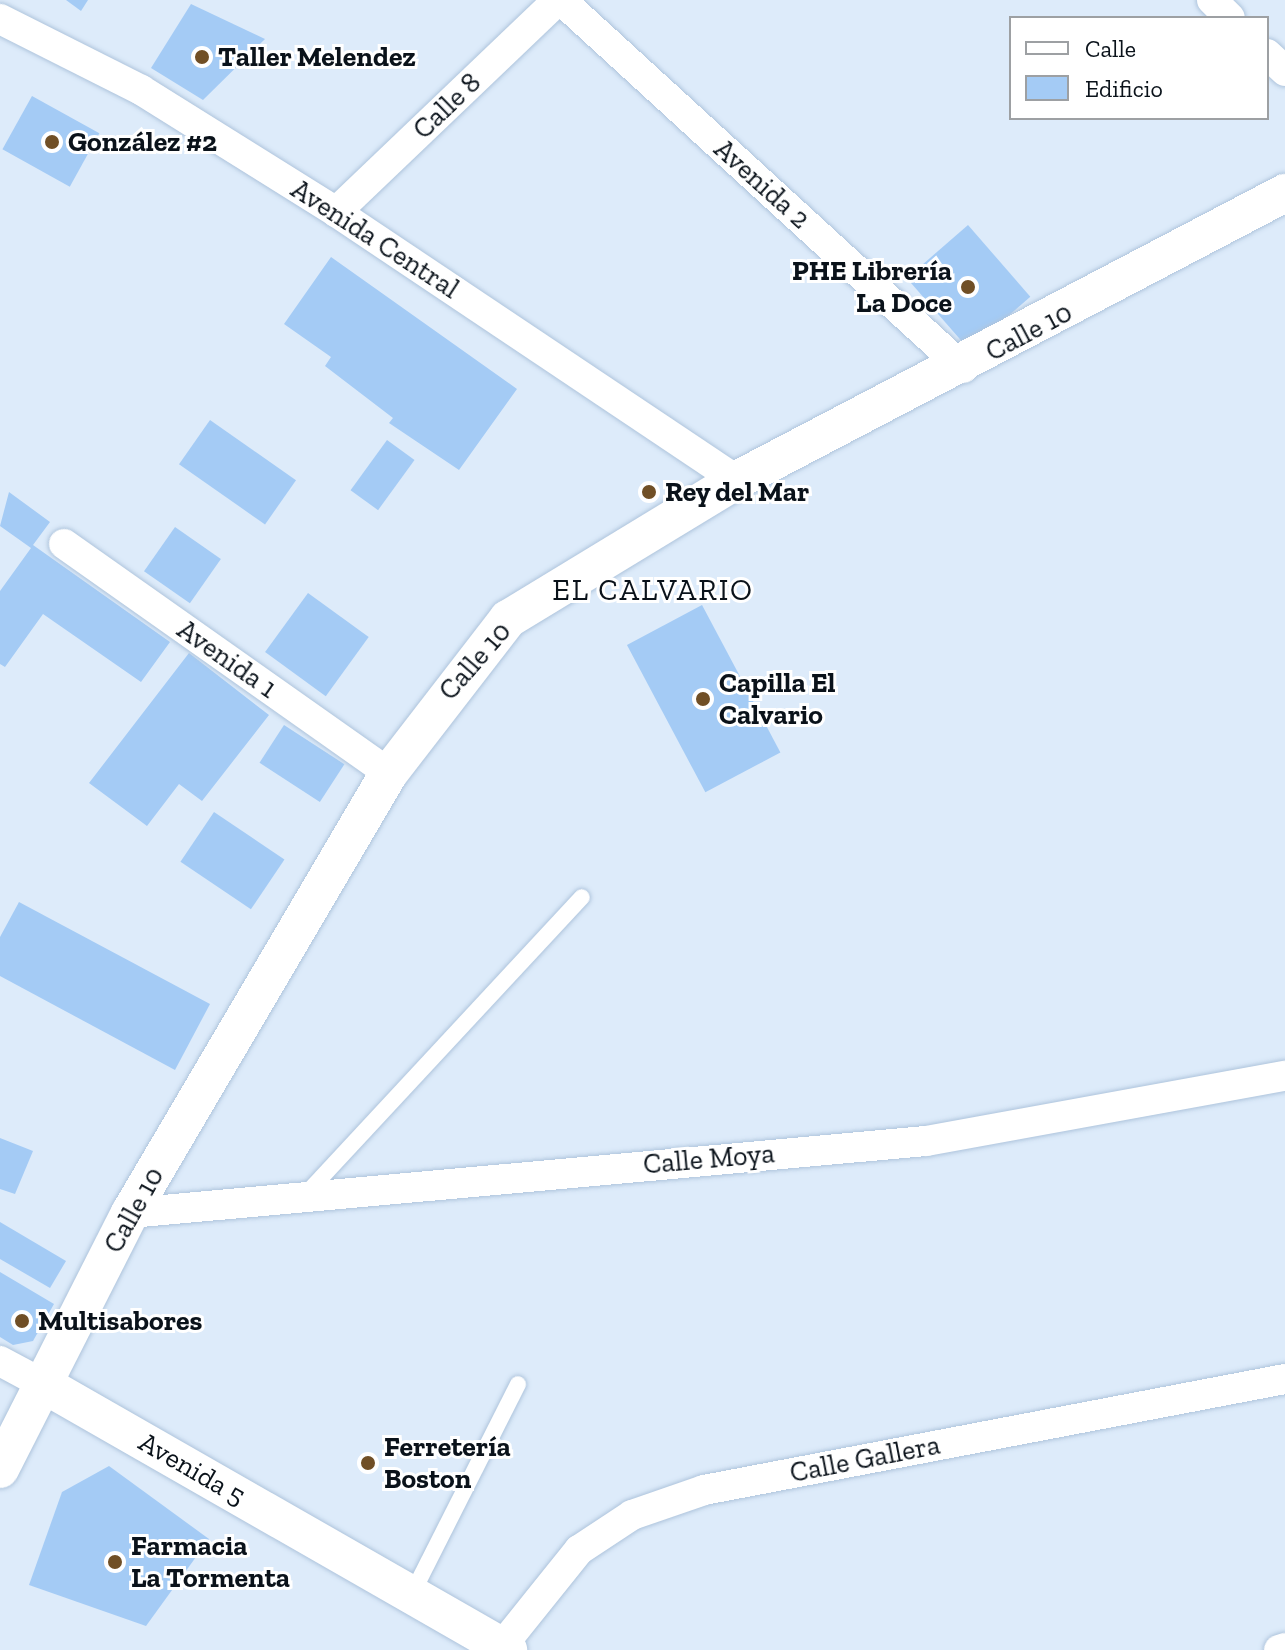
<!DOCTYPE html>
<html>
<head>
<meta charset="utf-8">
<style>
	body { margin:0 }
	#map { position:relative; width:1285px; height:1650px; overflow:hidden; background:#ddebfa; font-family:"Zilla Slab",serif }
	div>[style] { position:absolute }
	.building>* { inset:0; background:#a4cbf5; transform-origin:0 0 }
	.roads { filter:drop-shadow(0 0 2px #aec4dc) drop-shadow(0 0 2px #aec4dc) }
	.service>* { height:16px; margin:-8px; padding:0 8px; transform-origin:8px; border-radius:8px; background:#fff }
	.minor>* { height:30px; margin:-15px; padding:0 15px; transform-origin:15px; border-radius:15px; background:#fff }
	.tertiary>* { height:38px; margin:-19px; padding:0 19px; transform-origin:19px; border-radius:19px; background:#fff }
	.dots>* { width:22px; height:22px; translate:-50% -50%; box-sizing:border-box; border:4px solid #fff; border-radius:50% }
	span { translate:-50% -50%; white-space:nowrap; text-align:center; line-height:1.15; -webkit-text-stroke:6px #fff; paint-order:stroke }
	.poi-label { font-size:28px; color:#0a121a; font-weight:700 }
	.left { translate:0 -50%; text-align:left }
	.right { translate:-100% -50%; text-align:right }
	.street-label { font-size:28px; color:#0a121a }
	.neighbourhood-label { font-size:30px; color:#0a121a; letter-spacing:2px }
	.legend { position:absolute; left:1009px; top:16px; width:260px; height:104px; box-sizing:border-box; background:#fff; border:2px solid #9da0a3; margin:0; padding:10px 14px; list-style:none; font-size:24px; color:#0a121a }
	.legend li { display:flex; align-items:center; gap:16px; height:40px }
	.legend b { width:40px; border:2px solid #9da0a3 }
</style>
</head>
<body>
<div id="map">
	<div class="building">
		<i style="clip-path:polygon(66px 0,88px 0,81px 11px)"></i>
		<i style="clip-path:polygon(191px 4px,265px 39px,203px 100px,151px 68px)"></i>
		<i style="left:32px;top:96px;width:77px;height:61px;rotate:29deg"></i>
		<i style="left:968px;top:225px;width:95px;height:81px;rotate:49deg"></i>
		<i style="clip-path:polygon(331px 257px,517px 389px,459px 470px,389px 423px,393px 418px,325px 366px,331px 357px,284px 324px)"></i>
		<i style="left:210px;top:420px;width:105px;height:54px;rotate:35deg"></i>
		<i style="left:387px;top:440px;width:34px;height:62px;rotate:36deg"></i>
		<i style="clip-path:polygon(9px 492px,50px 522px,33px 545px,170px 642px,141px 682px,43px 614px,5px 667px,0 664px,0 591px,31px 548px,0 526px)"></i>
		<i style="left:175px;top:527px;width:56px;height:54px;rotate:35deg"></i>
		<i style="left:308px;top:593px;width:75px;height:73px;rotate:36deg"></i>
		<i style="left:702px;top:605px;width:167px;height:85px;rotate:62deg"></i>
		<i style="clip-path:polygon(189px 653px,269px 715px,202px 801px,179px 784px,147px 826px,89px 783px)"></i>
		<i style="left:284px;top:725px;width:72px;height:45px;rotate:33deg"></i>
		<i style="left:214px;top:812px;width:85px;height:60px;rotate:34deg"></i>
		<i style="clip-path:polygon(19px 902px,210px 1004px,175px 1070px,0 976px,0 937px)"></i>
		<i style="clip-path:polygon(0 1138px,33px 1151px,15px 1194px,0 1189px)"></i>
		<i style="clip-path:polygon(0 1222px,66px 1261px,50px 1288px,0 1259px)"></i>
		<i style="clip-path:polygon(0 1272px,54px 1304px,33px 1341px,13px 1345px,0 1337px)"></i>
		<i style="clip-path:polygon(109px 1466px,209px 1539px,146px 1626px,29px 1585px,62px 1492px)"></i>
	</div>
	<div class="roads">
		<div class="service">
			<i style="left:306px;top:1194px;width:405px;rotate:-47.1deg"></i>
			<i style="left:412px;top:1594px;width:235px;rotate:-63.2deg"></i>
		</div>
		<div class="minor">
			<i style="left:561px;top:0;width:545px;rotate:42.47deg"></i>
			<i style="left:1212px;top:0;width:25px;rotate:45deg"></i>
			<i style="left:0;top:19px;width:158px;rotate:26.7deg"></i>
			<i style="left:141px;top:90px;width:230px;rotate:32deg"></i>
			<i style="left:336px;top:212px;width:482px;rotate:33.8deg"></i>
			<i style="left:1267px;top:54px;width:25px;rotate:43deg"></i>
			<i style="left:336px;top:212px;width:307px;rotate:-43.7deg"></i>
			<i style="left:64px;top:544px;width:398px;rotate:35.2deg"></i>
			<i style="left:130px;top:1213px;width:799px;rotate:-5.17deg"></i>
			<i style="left:926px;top:1141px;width:365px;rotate:-10.3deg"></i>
			<i style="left:0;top:1361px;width:49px;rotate:28.1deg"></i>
			<i style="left:502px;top:1646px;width:123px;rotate:-51.3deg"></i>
			<i style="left:579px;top:1550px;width:64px;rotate:-33.4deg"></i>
			<i style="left:632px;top:1515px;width:76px;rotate:-19.1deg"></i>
			<i style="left:704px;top:1490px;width:592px;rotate:-10.82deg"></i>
			<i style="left:1279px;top:1650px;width:6px;rotate:-18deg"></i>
		</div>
		<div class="tertiary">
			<i style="left:43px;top:1384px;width:536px;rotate:29.77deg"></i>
			<i style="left:0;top:1469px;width:287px;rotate:-63.1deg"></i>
			<i style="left:130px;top:1213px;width:511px;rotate:-59.52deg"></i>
			<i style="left:389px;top:773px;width:195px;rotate:-52.3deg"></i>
			<i style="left:508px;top:619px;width:268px;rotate:-31.3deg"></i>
			<i style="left:737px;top:480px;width:619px;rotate:-27.64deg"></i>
		</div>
	</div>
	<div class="dots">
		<i style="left:202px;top:57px;background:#704f26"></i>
		<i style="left:52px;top:142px;background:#704f26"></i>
		<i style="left:968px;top:287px;background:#704f26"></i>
		<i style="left:649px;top:492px;background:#704f26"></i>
		<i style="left:703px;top:699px;background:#704f26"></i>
		<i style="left:22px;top:1321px;background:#704f26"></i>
		<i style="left:368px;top:1463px;background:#704f26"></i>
		<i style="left:115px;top:1562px;background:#704f26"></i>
	</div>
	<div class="poi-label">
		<span class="left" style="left:218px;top:57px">Taller Melendez</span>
		<span class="left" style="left:68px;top:142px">González #2</span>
		<span class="right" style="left:952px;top:287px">PHE Librería<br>La Doce</span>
		<span class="left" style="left:665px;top:492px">Rey del Mar</span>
		<span class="left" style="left:719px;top:699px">Capilla El<br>Calvario</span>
		<span class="left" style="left:38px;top:1321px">Multisabores</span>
		<span class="left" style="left:384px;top:1463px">Ferretería<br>Boston</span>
		<span class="left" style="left:131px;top:1562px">Farmacia<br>La Tormenta</span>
	</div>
	<div class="street-label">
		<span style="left:447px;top:106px;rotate:-44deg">Calle 8</span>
		<span style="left:762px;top:184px;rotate:42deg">Avenida 2</span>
		<span style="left:375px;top:239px;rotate:33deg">Avenida Central</span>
		<span style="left:1029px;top:332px;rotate:-28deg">Calle 10</span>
		<span style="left:227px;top:659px;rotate:35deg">Avenida 1</span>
		<span style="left:475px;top:661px;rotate:-49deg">Calle 10</span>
		<span style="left:709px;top:1159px;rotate:-5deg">Calle Moya</span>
		<span style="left:134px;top:1210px;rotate:-61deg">Calle 10</span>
		<span style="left:865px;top:1459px;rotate:-11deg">Calle Gallera</span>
		<span style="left:192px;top:1469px;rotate:30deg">Avenida 5</span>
	</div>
	<div class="neighbourhood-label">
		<span style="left:653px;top:590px">EL CALVARIO</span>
	</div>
	<ul class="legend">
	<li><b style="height:10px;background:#fff"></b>Calle</li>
	<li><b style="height:22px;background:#a4cbf5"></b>Edificio</li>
	</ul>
</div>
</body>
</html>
